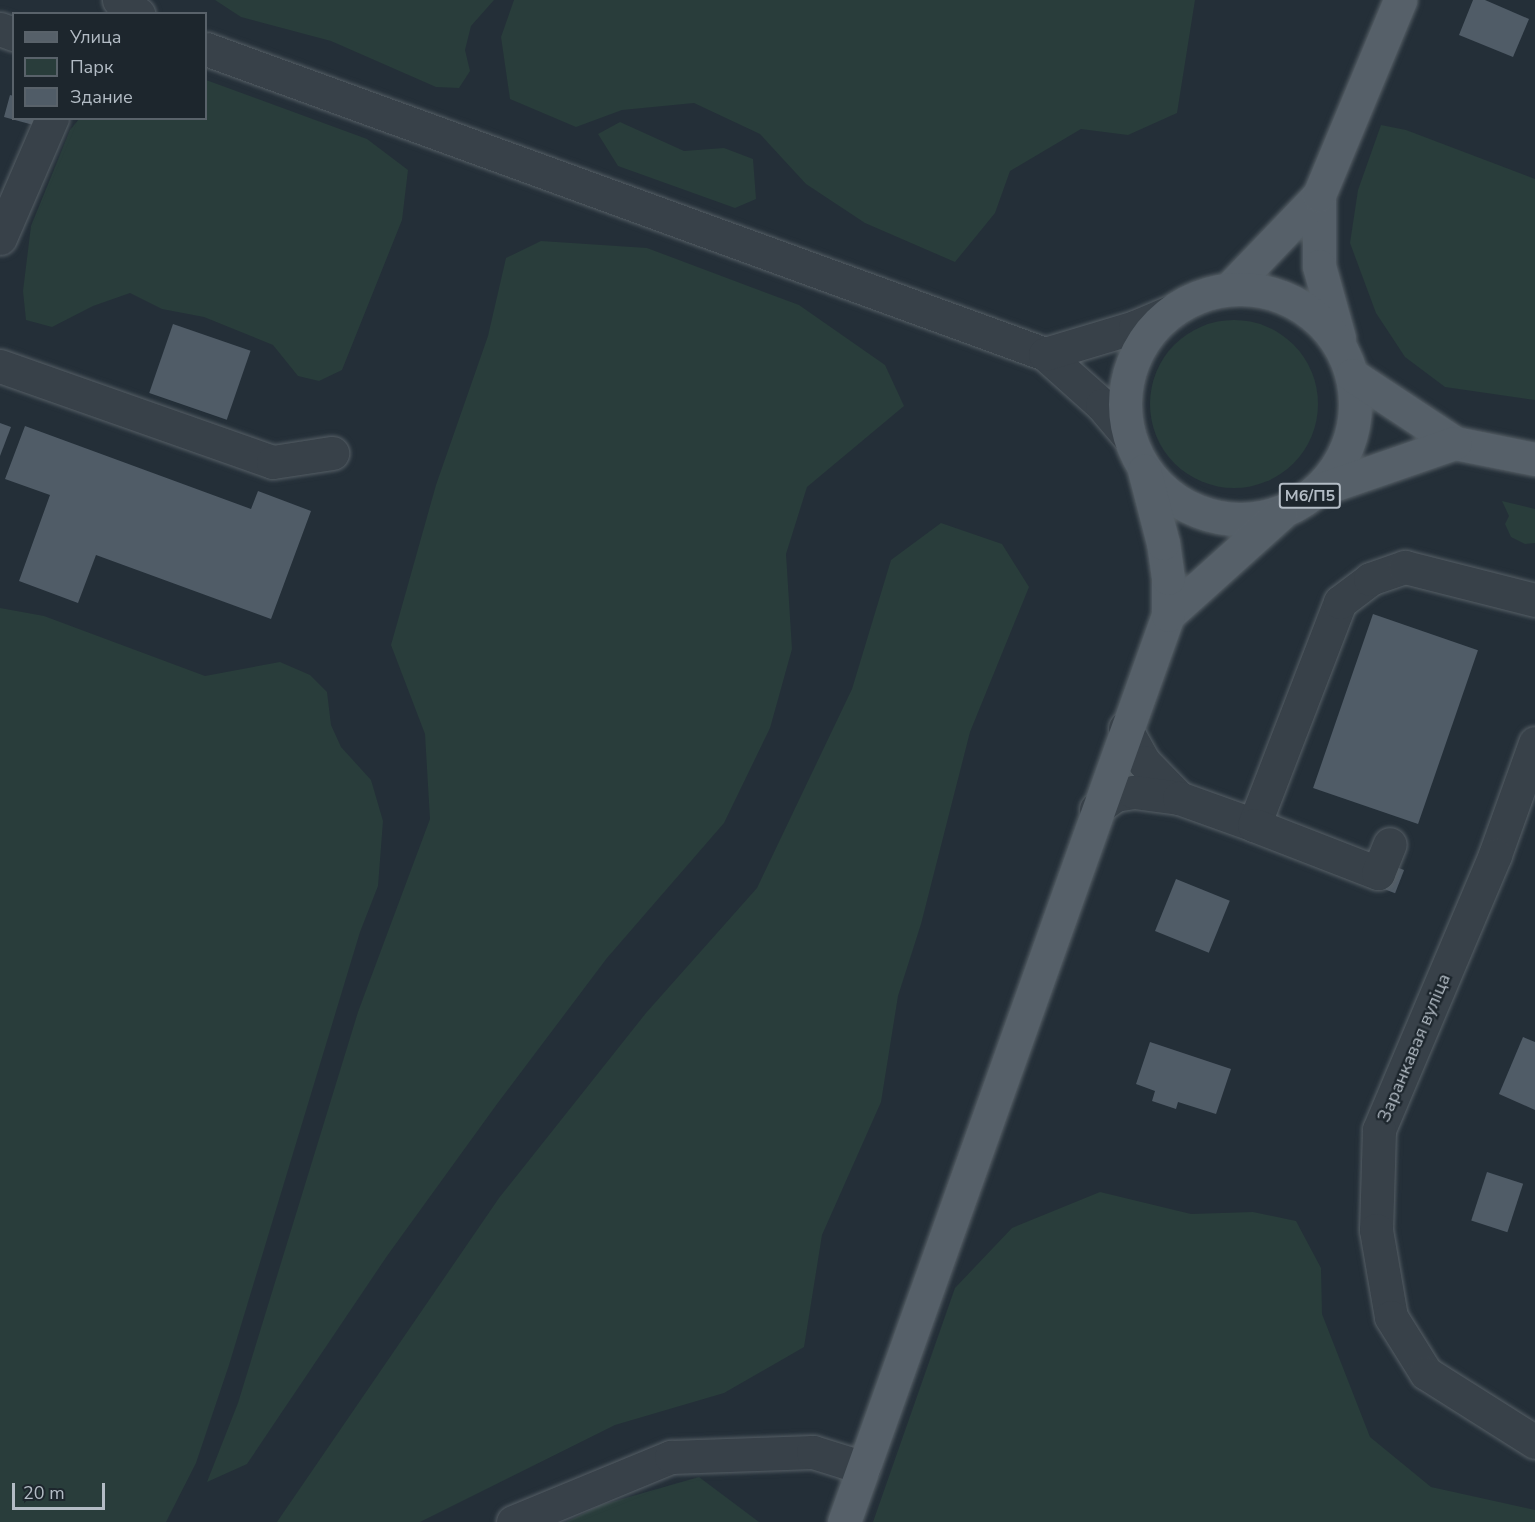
<!DOCTYPE html>
<html>
<head>
<meta charset="utf-8">
<style>
	body { margin:0 }
	#map { position:relative; width:1535px; height:1522px; overflow:hidden; background:#242f38; font-family:"Nunito Sans",sans-serif }
	div>[style] { position:absolute }
	.green>* { inset:0; background:#293d3b }
	.round { border-radius:50% }
	.building>* { inset:0; background:#505c67; transform-origin:0 0 }
	.roads { filter:drop-shadow(0 0 2px #565f66) drop-shadow(0 0 2px #565f66) }
	.minor>* { height:33px; margin:-16.5px; padding:0 16.5px; transform-origin:16.5px; border-radius:16.5px; background:#384149 }
	.major>* { height:33px; margin:-16.5px; padding:0 16.5px; transform-origin:16.5px; border-radius:16.5px; background:#566069 }
	.major>.ring { margin:-16.5px; padding:0; box-sizing:content-box; background:none; border:33px solid #566069; border-radius:50% }
	span { translate:-50% -50%; white-space:nowrap; text-align:center; line-height:1.15; -webkit-text-stroke:4.5px #1d262d; paint-order:stroke }
	.shield-label span { padding:2px 4px; background:#1d262d; border:2px solid; border-radius:4px; -webkit-text-stroke-width:0 }
	.shield-label { font-size:16px; color:#b3bcc5; font-weight:700 }
	.street-label { font-size:18px; color:#b3bcc5 }
	.legend { position:absolute; left:12px; top:12px; width:195px; height:108px; box-sizing:border-box; background:#1d262d; border:2px solid #59626a; margin:0; padding:8px 10px; list-style:none; font-size:18px; color:#b3bcc5 }
	.legend li { display:flex; align-items:center; gap:12px; height:30px }
	.legend b { width:30px; border:2px solid #59626a }
	.scale { position:absolute; left:12px; top:1483px; width:93px; height:27px; box-sizing:border-box; border:3px solid #b3bcc5; border-top:0; padding-left:8px; font-size:18px; line-height:21px; white-space:nowrap; color:#b3bcc5; -webkit-text-stroke:4px #1d262d; paint-order:stroke }
</style>
</head>
<body>
<div id="map">
	<div class="green">
		<i style="clip-path:polygon(215px 0,494px 0,471px 26px,465px 50px,470px 71px,459px 88px,436px 87px,331px 41px,241px 17px)"></i>
		<i style="clip-path:polygon(514px 0,1195px 0,1177px 113px,1128px 135px,1081px 129px,1010px 171px,995px 213px,955px 262px,865px 223px,806px 184px,760px 134px,694px 103px,622px 110px,576px 127px,510px 99px,501px 37px)"></i>
		<i style="clip-path:polygon(206px 80px,367px 139px,408px 170px,402px 220px,342px 370px,319px 381px,298px 376px,273px 345px,204px 317px,162px 309px,130px 293px,93px 306px,52px 327px,26px 320px,23px 291px,31px 226px,70px 130px,79px 119px,206px 118px)"></i>
		<i style="clip-path:polygon(620px 122px,684px 151px,724px 148px,753px 159px,756px 199px,735px 208px,618px 166px,598px 134px)"></i>
		<i style="clip-path:polygon(1381px 125px,1406px 130px,1535px 179px,1535px 400px,1445px 387px,1405px 357px,1376px 313px,1350px 243px,1358px 190px)"></i>
		<i style="clip-path:polygon(541px 241px,647px 248px,799px 305px,885px 365px,904px 406px,807px 487px,786px 554px,792px 649px,770px 728px,724px 823px,607px 958px,497px 1104px,387px 1256px,247px 1464px,207px 1482px,238px 1403px,358px 1012px,430px 819px,425px 734px,391px 645px,436px 485px,488px 336px,506px 258px)"></i>
		<i class="round" style="left:1150px;top:320px;width:168px;height:168px"></i>
		<i style="clip-path:polygon(1502px 501px,1535px 509px,1535px 543px,1525px 544px,1511px 537px,1505px 524px,1509px 516px)"></i>
		<i style="clip-path:polygon(941px 523px,1002px 544px,1029px 587px,970px 732px,921px 924px,898px 996px,881px 1102px,822px 1235px,804px 1347px,724px 1393px,615px 1425px,420px 1522px,277px 1522px,499px 1198px,646px 1013px,757px 888px,852px 689px,891px 560px)"></i>
		<i style="clip-path:polygon(0 608px,44px 616px,205px 676px,280px 662px,310px 675px,327px 692px,331px 725px,341px 747px,371px 780px,383px 821px,378px 886px,360px 932px,229px 1365px,196px 1463px,166px 1522px,0 1522px)"></i>
		<i style="clip-path:polygon(1100px 1192px,1191px 1214px,1253px 1212px,1296px 1221px,1321px 1268px,1322px 1314px,1370px 1437px,1431px 1487px,1535px 1510px,1535px 1522px,873px 1522px,955px 1288px,1012px 1228px)"></i>
		<i style="clip-path:polygon(699px 1477px,759px 1522px,566px 1522px,601px 1505px)"></i>
	</div>
	<div class="building">
		<i style="clip-path:polygon(1473px 0,1485px 0,1529px 19px,1513px 57px,1459px 35px)"></i>
		<i style="clip-path:polygon(10px 95px,14px 96px,14px 118px,39px 118px,37px 126px,4px 117px)"></i>
		<i style="left:173px;top:324px;width:82px;height:73px;rotate:19deg"></i>
		<i style="clip-path:polygon(0 423px,11px 427px,0 456px)"></i>
		<i style="clip-path:polygon(25px 426px,251px 509px,258px 491px,311px 511px,271px 619px,96px 555px,78px 603px,19px 581px,50px 495px,5px 479px)"></i>
		<i style="left:1373px;top:614px;width:111px;height:184px;rotate:19deg"></i>
		<i style="left:1391px;top:865px;width:14px;height:25px;rotate:21deg"></i>
		<i style="left:1176px;top:879px;width:58px;height:56px;rotate:22deg"></i>
		<i style="clip-path:polygon(1523px 1037px,1535px 1042px,1535px 1110px,1499px 1094px)"></i>
		<i style="clip-path:polygon(1150px 1042px,1231px 1069px,1216px 1114px,1178px 1102px,1176px 1109px,1152px 1101px,1155px 1091px,1136px 1084px)"></i>
		<i style="left:1487px;top:1172px;width:38px;height:51px;rotate:18deg"></i>
	</div>
	<div class="roads">
		<div class="minor">
			<i style="left:119px;top:0;width:24px;rotate:36deg"></i>
			<i style="left:0;top:29px;width:15px;rotate:20deg"></i>
			<i style="left:206px;top:49px;width:893px;rotate:19.98deg"></i>
			<i style="left:1045px;top:354px;width:76px;rotate:41.8deg"></i>
			<i style="left:1102px;top:405px;width:42px;rotate:49.8deg"></i>
			<i style="left:0;top:238px;width:131px;rotate:-66.6deg"></i>
			<i style="left:1045px;top:354px;width:94px;rotate:-16.7deg"></i>
			<i style="left:1135px;top:327px;width:39px;rotate:-23deg"></i>
			<i style="left:0;top:366px;width:289px;rotate:19.4deg"></i>
			<i style="left:273px;top:462px;width:60px;rotate:-8.7deg"></i>
			<i style="left:1125px;top:728px;width:39px;rotate:61deg"></i>
			<i style="left:1144px;top:762px;width:50px;rotate:45.8deg"></i>
			<i style="left:1535px;top:743px;width:119px;rotate:109.7deg"></i>
			<i style="left:1495px;top:855px;width:298px;rotate:112.9deg"></i>
			<i style="left:1379px;top:1130px;width:100px;rotate:91.7deg"></i>
			<i style="left:1376px;top:1230px;width:88px;rotate:80.2deg"></i>
			<i style="left:1391px;top:1317px;width:66px;rotate:58deg"></i>
			<i style="left:1426px;top:1373px;width:129px;rotate:32.3deg"></i>
			<i style="left:1096px;top:809px;width:24px;rotate:-36deg"></i>
			<i style="left:1115px;top:795px;width:19px;rotate:-9deg"></i>
			<i style="left:1134px;top:792px;width:45px;rotate:7.6deg"></i>
			<i style="left:1179px;top:798px;width:80px;rotate:19.8deg"></i>
			<i style="left:1254px;top:825px;width:239px;rotate:-68.9deg"></i>
			<i style="left:1340px;top:602px;width:38px;rotate:-37deg"></i>
			<i style="left:1370px;top:579px;width:37px;rotate:-19deg"></i>
			<i style="left:1405px;top:567px;width:134px;rotate:14.2deg"></i>
			<i style="left:1254px;top:825px;width:133px;rotate:21.2deg"></i>
			<i style="left:1378px;top:873px;width:31px;rotate:-68deg"></i>
			<i style="left:513px;top:1522px;width:171px;rotate:-22.4deg"></i>
			<i style="left:671px;top:1457px;width:142px;rotate:-2deg"></i>
			<i style="left:813px;top:1452px;width:53px;rotate:17.4deg"></i>
		</div>
		<div class="major">
			<i style="left:1319px;top:195px;width:71px;rotate:90deg"></i>
			<i style="left:1319px;top:266px;width:75px;rotate:74.5deg"></i>
			<i style="left:1229px;top:289px;width:130px;rotate:-46.2deg"></i>
			<i style="left:1319px;top:195px;width:211px;rotate:-67.4deg"></i>
			<i class="ring" style="left:1125px;top:289px;width:197px;height:197px"></i>
			<i style="left:1352px;top:375px;width:123px;rotate:33.4deg"></i>
			<i style="left:1455px;top:443px;width:82px;rotate:11.3deg"></i>
			<i style="left:1316px;top:491px;width:147px;rotate:-19.1deg"></i>
			<i style="left:1168px;top:615px;width:151px;rotate:-42deg"></i>
			<i style="left:844px;top:1522px;width:963px;rotate:-70.34deg"></i>
			<i style="left:1168px;top:615px;width:37px;rotate:-90deg"></i>
			<i style="left:1168px;top:578px;width:35px;rotate:-98deg"></i>
			<i style="left:1163px;top:543px;width:75px;rotate:-104.6deg"></i>
		</div>
	</div>
	<div class="shield-label">
		<span style="left:1310px;top:496px">М6/П5</span>
	</div>
	<div class="street-label">
		<span style="left:1414px;top:1048px;rotate:-67deg">Заранкавая вуліца</span>
	</div>
	<ul class="legend">
	<li><b style="height:8px;background:#566069"></b>Улица</li>
	<li><b style="height:16px;background:#293d3b"></b>Парк</li>
	<li><b style="height:16px;background:#505c67"></b>Здание</li>
	</ul>
	<div class="scale">20 m</div>
</div>
</body>
</html>
